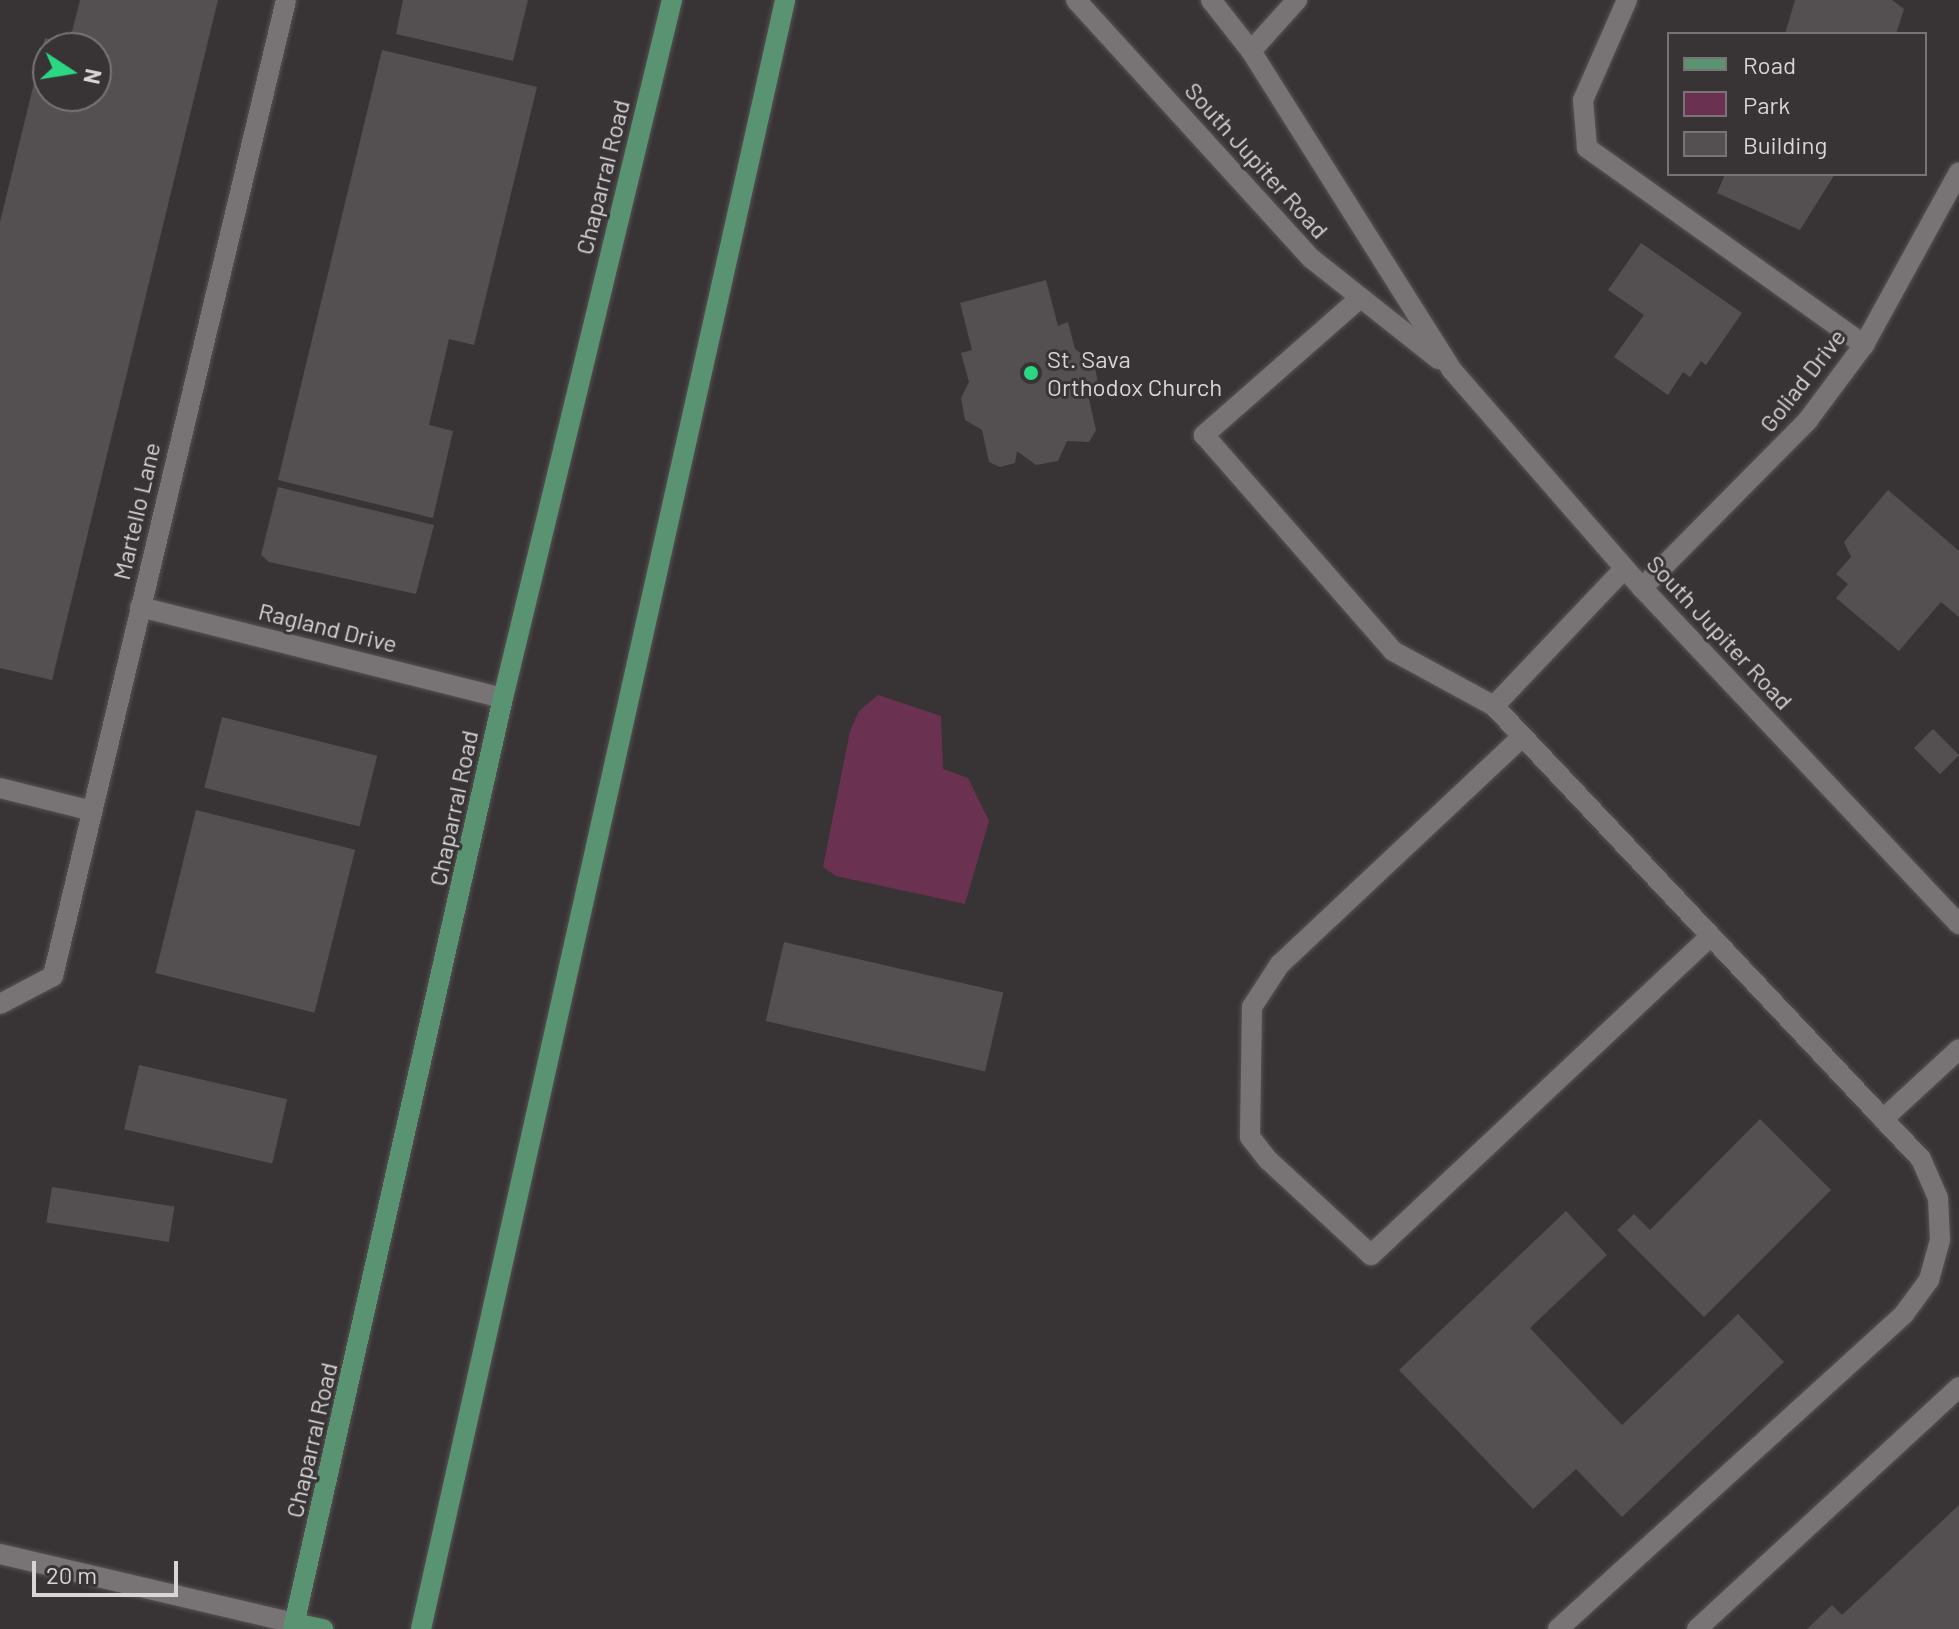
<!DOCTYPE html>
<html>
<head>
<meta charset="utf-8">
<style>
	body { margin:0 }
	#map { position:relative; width:1959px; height:1629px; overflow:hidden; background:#383435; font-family:Barlow,sans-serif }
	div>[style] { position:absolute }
	.green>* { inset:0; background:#6b3150 }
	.building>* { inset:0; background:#545052; transform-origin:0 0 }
	.roads { filter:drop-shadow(0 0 2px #565354) drop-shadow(0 0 2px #565354) }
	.minor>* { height:20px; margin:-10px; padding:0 10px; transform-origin:10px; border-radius:10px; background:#787476 }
	.major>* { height:20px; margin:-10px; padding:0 10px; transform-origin:10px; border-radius:10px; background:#599372 }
	.dots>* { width:22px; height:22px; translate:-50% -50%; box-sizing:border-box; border:4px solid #383435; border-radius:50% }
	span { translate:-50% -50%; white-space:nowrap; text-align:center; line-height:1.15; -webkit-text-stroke:6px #383435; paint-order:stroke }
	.street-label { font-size:24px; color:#d7d5d6 }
	.poi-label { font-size:24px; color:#d7d5d6 }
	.left { translate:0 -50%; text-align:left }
	.legend { position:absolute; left:1667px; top:32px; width:260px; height:144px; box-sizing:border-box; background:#383435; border:2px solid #787475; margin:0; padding:10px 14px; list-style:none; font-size:24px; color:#d7d5d6 }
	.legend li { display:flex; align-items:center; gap:16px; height:40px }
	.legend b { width:40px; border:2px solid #787475 }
	.north { position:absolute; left:32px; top:32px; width:80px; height:80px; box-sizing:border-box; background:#383435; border:2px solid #787475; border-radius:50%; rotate:102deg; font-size:22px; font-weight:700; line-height:32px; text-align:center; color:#d7d5d6 }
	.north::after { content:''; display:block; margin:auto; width:28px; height:36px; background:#2ad884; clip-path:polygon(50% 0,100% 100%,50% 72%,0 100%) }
	.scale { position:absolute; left:32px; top:1561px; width:146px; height:36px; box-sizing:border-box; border:4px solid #d7d5d6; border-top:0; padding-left:10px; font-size:24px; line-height:28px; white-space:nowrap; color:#d7d5d6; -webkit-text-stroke:6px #383435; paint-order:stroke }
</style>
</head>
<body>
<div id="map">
	<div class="green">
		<i style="clip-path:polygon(878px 695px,941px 716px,943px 769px,968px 778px,989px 821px,965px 904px,836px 876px,823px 867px,850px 731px,859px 711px)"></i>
	</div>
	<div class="building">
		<i style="clip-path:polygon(evenodd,80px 0,218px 0,52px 680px,0 668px,0 222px,45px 38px,69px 44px,80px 0,48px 48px,96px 48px,96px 96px,48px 96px,48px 48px)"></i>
		<i style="clip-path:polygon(403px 0,528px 0,513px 61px,396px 34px)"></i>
		<i style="clip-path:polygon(1795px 0,1892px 0,1904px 9px,1896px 34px,1785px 34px)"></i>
		<i style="clip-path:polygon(382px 50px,537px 87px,474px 345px,449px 339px,429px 425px,453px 431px,433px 518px,278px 480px)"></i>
		<i style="clip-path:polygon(1725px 174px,1835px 174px,1800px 230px,1717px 193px)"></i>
		<i style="clip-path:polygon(1641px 243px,1742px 313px,1706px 365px,1701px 361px,1690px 377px,1683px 372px,1668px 395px,1614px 357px,1644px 315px,1608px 290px)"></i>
		<i style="clip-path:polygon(1046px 280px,1058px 326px,1068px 322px,1075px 349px,1094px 363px,1098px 383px,1089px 399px,1096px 430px,1089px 442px,1067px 441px,1058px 461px,1036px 465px,1017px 451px,1015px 463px,1000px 467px,989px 462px,982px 430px,965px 420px,961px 398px,969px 382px,961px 353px,972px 350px,960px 303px)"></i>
		<i style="clip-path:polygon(278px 487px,434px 525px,416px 594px,269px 562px,261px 555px)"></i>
		<i style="clip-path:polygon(1888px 490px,1959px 551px,1959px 617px,1941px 602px,1899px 651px,1836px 598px,1848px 584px,1836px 574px,1851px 557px,1844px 542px)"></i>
		<i style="left:222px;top:717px;width:160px;height:73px;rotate:14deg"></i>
		<i style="left:1933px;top:729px;width:37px;height:27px;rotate:45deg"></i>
		<i style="left:196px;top:810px;width:164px;height:168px;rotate:14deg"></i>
		<i style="left:784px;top:942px;width:225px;height:81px;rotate:13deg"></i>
		<i style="left:139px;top:1065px;width:152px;height:66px;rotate:13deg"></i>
		<i style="clip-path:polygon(1760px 1119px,1831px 1190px,1704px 1317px,1617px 1230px,1634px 1214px,1650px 1230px)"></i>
		<i style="left:52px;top:1187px;width:124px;height:36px;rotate:9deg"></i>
		<i style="clip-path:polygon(1566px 1211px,1607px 1255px,1530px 1328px,1622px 1425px,1738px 1314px,1784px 1362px,1622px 1517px,1576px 1469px,1533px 1509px,1399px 1370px)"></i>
		<i style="clip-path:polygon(1959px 1505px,1959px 1629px,1807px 1629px,1832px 1605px,1842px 1615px)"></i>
	</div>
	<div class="roads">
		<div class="minor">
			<i style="left:1076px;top:0;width:350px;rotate:47.7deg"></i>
			<i style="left:1312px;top:259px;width:161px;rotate:38.4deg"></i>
			<i style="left:1211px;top:0;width:65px;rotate:51.9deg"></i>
			<i style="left:1251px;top:51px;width:376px;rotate:57.8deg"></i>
			<i style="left:1451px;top:369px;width:291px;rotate:48.9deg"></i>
			<i style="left:1642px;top:588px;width:462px;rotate:46.7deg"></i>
			<i style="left:1627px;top:0;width:109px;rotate:113.7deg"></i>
			<i style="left:1583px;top:100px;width:48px;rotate:85.2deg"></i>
			<i style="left:1587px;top:148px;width:340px;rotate:35.4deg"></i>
			<i style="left:1251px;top:51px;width:69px;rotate:-48deg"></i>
			<i style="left:1360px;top:298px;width:208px;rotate:138.7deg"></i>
			<i style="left:1204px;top:435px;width:287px;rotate:48.8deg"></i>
			<i style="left:1393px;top:651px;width:115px;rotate:28.6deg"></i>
			<i style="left:1642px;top:588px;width:236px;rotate:-45.3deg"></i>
			<i style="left:1808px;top:420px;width:94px;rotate:-53.3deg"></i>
			<i style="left:1864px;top:345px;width:197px;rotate:-61.2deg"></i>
			<i style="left:140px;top:607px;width:374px;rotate:14.1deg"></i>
			<i style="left:1522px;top:737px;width:332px;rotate:136.8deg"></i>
			<i style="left:1280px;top:964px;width:51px;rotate:123.1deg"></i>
			<i style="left:1252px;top:1007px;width:130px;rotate:90.9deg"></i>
			<i style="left:1250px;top:1137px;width:29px;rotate:52deg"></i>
			<i style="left:1268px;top:1160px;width:140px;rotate:42.7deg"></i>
			<i style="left:1371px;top:1255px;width:466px;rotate:-43.2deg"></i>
			<i style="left:0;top:788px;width:95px;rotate:14deg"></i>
			<i style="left:0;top:1004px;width:60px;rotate:-27.8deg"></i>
			<i style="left:53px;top:976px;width:1003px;rotate:-76.57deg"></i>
			<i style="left:1883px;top:1119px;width:103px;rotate:-42.6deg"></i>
			<i style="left:0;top:1554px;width:302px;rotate:13.2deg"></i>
			<i style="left:1558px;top:1629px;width:468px;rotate:-42.3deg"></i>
			<i style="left:1904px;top:1314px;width:42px;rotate:-53.7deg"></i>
			<i style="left:1929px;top:1280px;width:41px;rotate:-74.6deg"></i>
			<i style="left:1940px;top:1240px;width:42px;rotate:-92.7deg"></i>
			<i style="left:1938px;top:1198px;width:43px;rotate:-113.6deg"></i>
			<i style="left:1921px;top:1159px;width:623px;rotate:-133.31deg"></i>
			<i style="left:1494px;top:706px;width:189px;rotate:-46.5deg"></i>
			<i style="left:1697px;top:1629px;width:357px;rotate:-42.7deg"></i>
		</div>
		<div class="major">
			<i style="left:294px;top:1623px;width:30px;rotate:12deg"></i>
			<i style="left:293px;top:1629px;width:954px;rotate:-77.29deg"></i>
			<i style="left:503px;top:698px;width:718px;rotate:-76.39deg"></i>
			<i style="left:421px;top:1629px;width:1669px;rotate:-77.4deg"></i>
		</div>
	</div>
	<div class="dots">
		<i style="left:1031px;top:373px;background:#2ad884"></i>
	</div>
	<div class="street-label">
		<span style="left:1257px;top:160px;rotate:48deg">South Jupiter Road</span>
		<span style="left:602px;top:177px;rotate:-76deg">Chaparral Road</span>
		<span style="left:1802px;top:380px;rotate:-52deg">Goliad Drive</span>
		<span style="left:136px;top:511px;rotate:-77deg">Martello Lane</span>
		<span style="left:328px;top:627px;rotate:14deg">Ragland Drive</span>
		<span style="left:1720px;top:632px;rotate:47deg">South Jupiter Road</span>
		<span style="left:453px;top:808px;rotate:-78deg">Chaparral Road</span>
		<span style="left:311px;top:1440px;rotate:-77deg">Chaparral Road</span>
	</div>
	<div class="poi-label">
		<span class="left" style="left:1047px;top:373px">St. Sava<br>Orthodox Church</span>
	</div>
	<ul class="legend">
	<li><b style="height:10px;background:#599372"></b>Road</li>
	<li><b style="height:22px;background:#6b3150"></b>Park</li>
	<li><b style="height:22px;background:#545052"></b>Building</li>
	</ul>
	<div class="north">N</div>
	<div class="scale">20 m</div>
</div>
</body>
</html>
